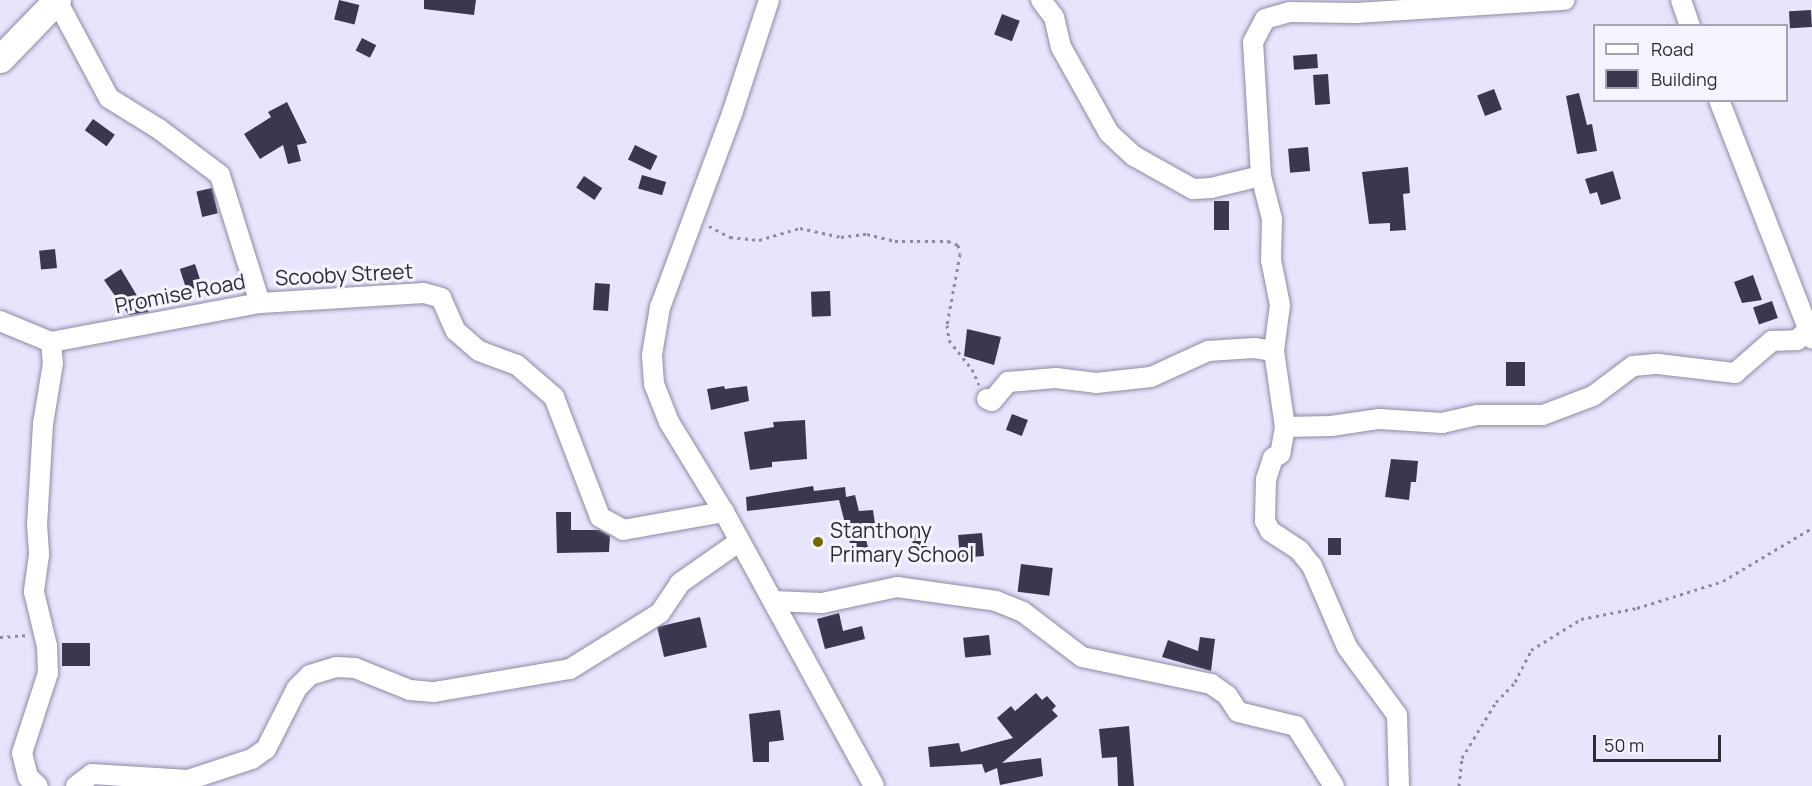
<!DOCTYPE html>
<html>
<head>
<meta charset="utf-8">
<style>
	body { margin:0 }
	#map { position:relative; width:1812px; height:786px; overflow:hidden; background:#e8e4fc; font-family:Manrope,sans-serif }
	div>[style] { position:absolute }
	.building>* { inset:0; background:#3c374e; transform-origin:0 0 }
	.path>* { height:3px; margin-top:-1.5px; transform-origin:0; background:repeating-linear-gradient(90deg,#908c9e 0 3px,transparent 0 7.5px) }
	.roads { filter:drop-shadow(0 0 2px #8e8aa5) drop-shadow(0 0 2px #8e8aa5) }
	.street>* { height:20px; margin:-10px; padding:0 10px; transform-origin:10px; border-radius:10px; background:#fff }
	.secondary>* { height:27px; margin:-13.5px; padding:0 13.5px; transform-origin:13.5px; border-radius:13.5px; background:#fff }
	.dots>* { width:16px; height:16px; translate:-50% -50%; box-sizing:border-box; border:3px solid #f5f3ff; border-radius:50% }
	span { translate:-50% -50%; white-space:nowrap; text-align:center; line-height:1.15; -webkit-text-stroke:6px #f5f3ff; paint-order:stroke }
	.street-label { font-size:21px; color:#2c2a35 }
	.poi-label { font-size:21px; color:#2c2a35 }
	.left { translate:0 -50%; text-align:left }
	.legend { position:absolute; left:1593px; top:24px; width:195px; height:78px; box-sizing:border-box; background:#f5f3ff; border:2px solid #a5a3ae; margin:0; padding:8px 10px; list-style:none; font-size:18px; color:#2c2a35 }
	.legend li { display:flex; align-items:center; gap:12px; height:30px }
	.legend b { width:30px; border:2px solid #a5a3ae }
	.scale { position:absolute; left:1593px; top:735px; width:128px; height:27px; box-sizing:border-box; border:3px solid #2c2a35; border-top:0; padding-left:8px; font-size:18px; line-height:21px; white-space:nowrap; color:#2c2a35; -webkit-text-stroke:4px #f5f3ff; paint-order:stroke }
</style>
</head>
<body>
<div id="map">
	<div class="building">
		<i style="left:339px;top:0;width:21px;height:20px;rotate:14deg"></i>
		<i style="clip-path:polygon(424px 0,476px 0,474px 15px,424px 9px)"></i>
		<i style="left:1811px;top:10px;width:17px;height:22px;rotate:87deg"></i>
		<i style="left:1002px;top:14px;width:19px;height:22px;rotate:21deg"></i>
		<i style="left:362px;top:38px;width:16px;height:14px;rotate:27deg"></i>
		<i style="left:1317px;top:54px;width:14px;height:24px;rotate:86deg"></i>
		<i style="left:1328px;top:74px;width:30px;height:15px;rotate:86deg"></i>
		<i style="left:1494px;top:89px;width:22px;height:18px;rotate:69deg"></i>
		<i style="clip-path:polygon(1579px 93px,1587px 125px,1592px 124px,1597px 151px,1577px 154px,1566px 96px)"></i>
		<i style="clip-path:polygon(287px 102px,307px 143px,297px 145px,301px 161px,288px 164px,283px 145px,260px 159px,244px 134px,271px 117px,268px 112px)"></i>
		<i style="left:93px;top:119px;width:27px;height:14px;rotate:36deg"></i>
		<i style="left:635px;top:145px;width:25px;height:16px;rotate:26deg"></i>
		<i style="left:1308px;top:147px;width:24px;height:20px;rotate:85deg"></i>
		<i style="clip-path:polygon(1408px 167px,1410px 193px,1403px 194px,1406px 230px,1390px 231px,1390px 223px,1369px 224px,1362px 172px)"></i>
		<i style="clip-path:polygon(1613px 171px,1621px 199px,1601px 205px,1597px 192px,1590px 194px,1585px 179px)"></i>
		<i style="left:642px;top:175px;width:25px;height:14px;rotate:16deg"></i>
		<i style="left:584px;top:176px;width:22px;height:14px;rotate:34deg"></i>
		<i style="left:212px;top:188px;width:26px;height:16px;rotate:77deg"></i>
		<i style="left:1214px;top:201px;width:15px;height:29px"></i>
		<i style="left:55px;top:249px;width:19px;height:16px;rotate:84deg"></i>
		<i style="left:195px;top:264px;width:23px;height:16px;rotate:72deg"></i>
		<i style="clip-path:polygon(121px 269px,136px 294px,149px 312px,129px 315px,113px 293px,104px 280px)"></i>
		<i style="clip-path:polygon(1753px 275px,1762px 300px,1742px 303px,1734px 282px)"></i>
		<i style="left:595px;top:283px;width:15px;height:27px;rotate:4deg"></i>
		<i style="left:830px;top:291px;width:25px;height:19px;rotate:88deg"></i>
		<i style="left:1772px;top:301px;width:18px;height:20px;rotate:71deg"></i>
		<i style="clip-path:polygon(967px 329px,1001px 337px,994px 365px,964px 356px)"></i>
		<i style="left:1506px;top:362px;width:19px;height:24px"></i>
		<i style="clip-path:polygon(724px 386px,725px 389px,747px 386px,749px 401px,711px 410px,707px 389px)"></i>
		<i style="left:1012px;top:414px;width:17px;height:17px;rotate:21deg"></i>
		<i style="clip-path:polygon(805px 420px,807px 459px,772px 462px,772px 467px,750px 470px,744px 432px,774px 427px,773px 422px)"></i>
		<i style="clip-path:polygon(1391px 459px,1418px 461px,1416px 482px,1411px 482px,1409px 500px,1385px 497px)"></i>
		<i style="clip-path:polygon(813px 486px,814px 491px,845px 487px,846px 497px,855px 495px,859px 511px,873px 510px,875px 524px,862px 525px,868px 547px,852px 551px,839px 500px,747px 511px,746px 497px)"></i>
		<i style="clip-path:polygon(556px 512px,571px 512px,571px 530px,599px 530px,610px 536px,609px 552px,557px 553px)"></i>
		<i style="left:917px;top:530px;width:15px;height:19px;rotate:20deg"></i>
		<i style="left:982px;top:533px;width:23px;height:24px;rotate:85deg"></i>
		<i style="left:1328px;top:538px;width:13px;height:17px"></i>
		<i style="left:1021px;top:564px;width:32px;height:28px;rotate:7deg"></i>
		<i style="clip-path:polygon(839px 613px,843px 631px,862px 626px,865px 639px,825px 649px,817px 619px)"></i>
		<i style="left:700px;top:617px;width:31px;height:44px;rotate:77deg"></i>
		<i style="left:989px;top:635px;width:20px;height:26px;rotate:84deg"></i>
		<i style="clip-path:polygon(1200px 637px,1215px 639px,1211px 671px,1162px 657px,1168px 640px,1198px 651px)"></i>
		<i style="left:62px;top:643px;width:28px;height:23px"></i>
		<i style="clip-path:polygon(1036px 693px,1042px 700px,1047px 696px,1056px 706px,1052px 710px,1058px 716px,1002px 763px,1041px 758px,1043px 776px,1000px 785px,997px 768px,985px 773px,982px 764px,930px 767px,928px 747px,959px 743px,961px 752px,1013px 738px,997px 718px,1011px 706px,1015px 711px)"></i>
		<i style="clip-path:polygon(780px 710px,784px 740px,769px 742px,769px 762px,753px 762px,749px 714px)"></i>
		<i style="clip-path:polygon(1129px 726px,1134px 786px,1118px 786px,1117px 757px,1102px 758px,1099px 729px)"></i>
	</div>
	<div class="path">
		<i style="left:709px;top:226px;width:24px;rotate:28deg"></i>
		<i style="left:730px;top:237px;width:29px;rotate:6deg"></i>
		<i style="left:759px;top:240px;width:43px;rotate:-16.3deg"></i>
		<i style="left:800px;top:228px;width:42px;rotate:12.4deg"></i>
		<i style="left:841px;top:237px;width:26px;rotate:-7deg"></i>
		<i style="left:867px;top:234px;width:29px;rotate:14deg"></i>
		<i style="left:895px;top:241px;width:53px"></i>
		<i style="left:948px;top:241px;width:11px;rotate:22deg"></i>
		<i style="left:958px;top:245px;width:9px;rotate:77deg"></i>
		<i style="left:960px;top:254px;width:72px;rotate:100.4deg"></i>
		<i style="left:947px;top:325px;width:15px;rotate:82deg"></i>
		<i style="left:949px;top:340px;width:37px;rotate:52deg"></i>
		<i style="left:972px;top:369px;width:17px;rotate:66deg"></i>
		<i style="left:0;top:637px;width:26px;rotate:-4deg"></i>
		<i style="left:1459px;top:786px;width:28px;rotate:-84deg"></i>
		<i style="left:1462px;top:758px;width:66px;rotate:-58.7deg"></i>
		<i style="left:1496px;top:702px;width:28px;rotate:-46deg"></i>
		<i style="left:1515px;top:682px;width:36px;rotate:-63deg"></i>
		<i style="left:1531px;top:650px;width:59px;rotate:-31.8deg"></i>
		<i style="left:1581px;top:619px;width:57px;rotate:-11.1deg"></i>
		<i style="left:1637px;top:608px;width:90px;rotate:-17.4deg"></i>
		<i style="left:1723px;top:581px;width:104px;rotate:-30.8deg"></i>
	</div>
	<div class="roads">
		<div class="street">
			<i style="left:769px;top:0;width:117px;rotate:108deg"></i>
			<i style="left:733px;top:111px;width:209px;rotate:110.4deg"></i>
			<i style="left:660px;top:307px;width:49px;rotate:99.5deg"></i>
			<i style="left:652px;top:355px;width:29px;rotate:86deg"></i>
			<i style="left:654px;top:384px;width:41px;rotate:68.5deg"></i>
			<i style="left:669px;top:422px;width:105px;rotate:58.6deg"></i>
			<i style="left:724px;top:512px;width:312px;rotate:61.3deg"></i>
			<i style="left:1041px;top:0;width:21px;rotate:53deg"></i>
			<i style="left:1054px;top:17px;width:31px;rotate:77deg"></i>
			<i style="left:1061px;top:47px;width:98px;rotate:60.8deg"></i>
			<i style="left:1109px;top:133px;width:34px;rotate:43deg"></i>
			<i style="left:1134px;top:156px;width:68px;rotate:29.2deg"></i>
			<i style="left:1193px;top:189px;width:18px;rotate:-3deg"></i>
			<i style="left:1211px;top:188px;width:51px;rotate:-13.5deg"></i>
			<i style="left:1681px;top:0;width:28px;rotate:71deg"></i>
			<i style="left:1719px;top:100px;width:256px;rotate:68.7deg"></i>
			<i style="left:260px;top:303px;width:164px;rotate:-3.5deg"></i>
			<i style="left:424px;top:293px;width:18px;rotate:16deg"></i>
			<i style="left:441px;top:298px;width:36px;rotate:66deg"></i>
			<i style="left:456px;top:331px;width:30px;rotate:41deg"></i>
			<i style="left:479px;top:351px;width:40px;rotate:20.2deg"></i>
			<i style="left:517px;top:365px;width:49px;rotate:40.9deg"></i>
			<i style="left:554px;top:397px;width:129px;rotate:69deg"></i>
			<i style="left:600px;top:517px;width:26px;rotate:29deg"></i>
			<i style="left:623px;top:530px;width:103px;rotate:-10.1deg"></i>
			<i style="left:0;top:321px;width:55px;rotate:22.4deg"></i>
			<i style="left:51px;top:342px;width:21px;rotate:85deg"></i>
			<i style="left:53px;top:363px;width:62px;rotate:99.3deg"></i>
			<i style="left:43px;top:424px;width:100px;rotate:93.4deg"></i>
			<i style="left:37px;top:524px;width:31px;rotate:86deg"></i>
			<i style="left:39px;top:555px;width:37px;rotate:98deg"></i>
			<i style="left:34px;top:592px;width:56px;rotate:76.5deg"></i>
			<i style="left:47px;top:646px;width:27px;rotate:88deg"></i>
			<i style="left:48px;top:673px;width:84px;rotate:108deg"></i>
			<i style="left:22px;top:753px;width:25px;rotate:76deg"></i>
			<i style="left:28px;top:777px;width:13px;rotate:42deg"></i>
			<i style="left:51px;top:342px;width:213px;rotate:-10.6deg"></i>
			<i style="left:260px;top:303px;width:134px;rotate:-107.4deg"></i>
			<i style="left:220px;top:175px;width:76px;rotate:-143deg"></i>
			<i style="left:159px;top:129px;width:59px;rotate:-148.2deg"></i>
			<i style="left:109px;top:98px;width:110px;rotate:-118.2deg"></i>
			<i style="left:1274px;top:351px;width:46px;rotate:-82.6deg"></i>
			<i style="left:1280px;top:305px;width:46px;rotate:-101.3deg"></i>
			<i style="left:1271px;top:260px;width:41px;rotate:-88.6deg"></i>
			<i style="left:1272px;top:219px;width:44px;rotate:-104.3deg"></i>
			<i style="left:1261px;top:176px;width:134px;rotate:-93.4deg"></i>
			<i style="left:1253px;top:42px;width:26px;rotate:-62deg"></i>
			<i style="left:1265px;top:19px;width:26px;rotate:-16deg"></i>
			<i style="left:1290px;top:12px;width:66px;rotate:0.9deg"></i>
			<i style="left:1356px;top:13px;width:209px;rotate:-3.6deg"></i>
			<i style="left:987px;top:399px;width:5px;rotate:22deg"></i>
			<i style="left:992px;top:401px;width:25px;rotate:-50deg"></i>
			<i style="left:1008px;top:382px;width:48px;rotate:-4.8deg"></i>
			<i style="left:1056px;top:378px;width:40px;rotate:7.1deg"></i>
			<i style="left:1096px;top:383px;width:55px;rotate:-6.2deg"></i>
			<i style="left:1151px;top:377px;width:63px;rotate:-24.5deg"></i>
			<i style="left:1208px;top:351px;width:46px;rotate:-3.7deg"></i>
			<i style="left:1254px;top:348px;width:20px;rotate:9deg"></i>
			<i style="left:1274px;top:351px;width:77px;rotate:81.8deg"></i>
			<i style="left:1285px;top:427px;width:46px;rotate:-1.2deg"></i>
			<i style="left:1331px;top:426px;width:49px;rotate:-8.3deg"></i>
			<i style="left:1379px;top:419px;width:63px;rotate:3.6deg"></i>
			<i style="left:1442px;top:423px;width:36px;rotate:-13deg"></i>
			<i style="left:1477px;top:415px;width:66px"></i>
			<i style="left:1543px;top:415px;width:53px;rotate:-20.8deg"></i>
			<i style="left:1593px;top:396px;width:50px;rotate:-36.9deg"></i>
			<i style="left:1633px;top:366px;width:25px;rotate:-5deg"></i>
			<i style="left:1658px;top:364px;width:78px;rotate:6.7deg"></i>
			<i style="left:1735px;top:373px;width:49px;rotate:-40.9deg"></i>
			<i style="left:1772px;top:341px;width:25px;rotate:-2deg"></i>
			<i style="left:1797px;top:340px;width:21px;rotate:-43deg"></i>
			<i style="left:1285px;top:427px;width:27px;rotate:100deg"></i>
			<i style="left:1280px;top:454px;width:8px;rotate:150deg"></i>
			<i style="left:1273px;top:458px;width:22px;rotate:108deg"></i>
			<i style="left:1266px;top:479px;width:42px;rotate:91.4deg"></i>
			<i style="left:1265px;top:521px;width:11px;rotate:63deg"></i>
			<i style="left:1270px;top:531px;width:35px;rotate:33deg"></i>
			<i style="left:1299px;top:550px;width:21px;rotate:51deg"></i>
			<i style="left:1312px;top:566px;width:88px;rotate:66.6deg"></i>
			<i style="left:1347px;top:647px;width:84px;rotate:53.7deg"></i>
			<i style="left:1397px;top:715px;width:71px;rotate:88.4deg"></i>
			<i style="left:773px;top:601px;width:49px;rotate:2.3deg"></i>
			<i style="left:822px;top:603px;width:77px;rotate:-12deg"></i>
			<i style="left:897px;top:587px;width:100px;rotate:8deg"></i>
			<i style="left:996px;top:601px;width:29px;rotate:22deg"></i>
			<i style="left:1023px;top:612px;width:74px;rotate:37.3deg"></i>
			<i style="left:1082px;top:657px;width:132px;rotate:11.8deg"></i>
			<i style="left:1211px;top:684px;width:19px;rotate:35deg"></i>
			<i style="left:1227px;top:695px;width:20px;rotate:57deg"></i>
			<i style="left:1238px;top:712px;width:60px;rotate:13.6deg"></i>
			<i style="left:1296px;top:726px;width:71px;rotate:57.7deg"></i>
			<i style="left:76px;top:786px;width:20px;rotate:-37deg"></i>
			<i style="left:92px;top:774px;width:96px;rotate:3.6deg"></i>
			<i style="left:188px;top:780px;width:67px;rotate:-18.2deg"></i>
			<i style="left:252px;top:759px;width:17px;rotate:-36deg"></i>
			<i style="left:266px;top:749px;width:68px;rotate:-63.1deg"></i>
			<i style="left:297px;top:688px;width:18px;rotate:-45deg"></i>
			<i style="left:310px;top:675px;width:27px;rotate:-17deg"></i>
			<i style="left:336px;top:667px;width:19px;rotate:3deg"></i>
			<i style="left:355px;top:668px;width:59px;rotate:21.8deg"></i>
			<i style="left:410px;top:690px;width:24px;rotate:5deg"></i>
			<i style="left:434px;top:692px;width:138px;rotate:-9.6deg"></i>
			<i style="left:570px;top:669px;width:106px;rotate:-31.9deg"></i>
			<i style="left:660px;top:613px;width:36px;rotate:-56deg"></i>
			<i style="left:680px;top:583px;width:73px;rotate:-35deg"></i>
		</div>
		<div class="secondary">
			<i style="left:0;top:59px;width:82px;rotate:-46deg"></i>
		</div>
	</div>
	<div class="dots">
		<i style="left:818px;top:542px;background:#716a04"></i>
	</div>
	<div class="street-label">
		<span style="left:344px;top:274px;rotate:-3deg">Scooby Street</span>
		<span style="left:180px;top:293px;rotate:-11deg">Promise Road</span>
	</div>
	<div class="poi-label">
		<span class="left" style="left:830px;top:542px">Stanthony<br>Primary School</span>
	</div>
	<ul class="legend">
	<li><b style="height:8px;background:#fff"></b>Road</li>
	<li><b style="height:16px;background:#3c374e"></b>Building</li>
	</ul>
	<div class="scale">50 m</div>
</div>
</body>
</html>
